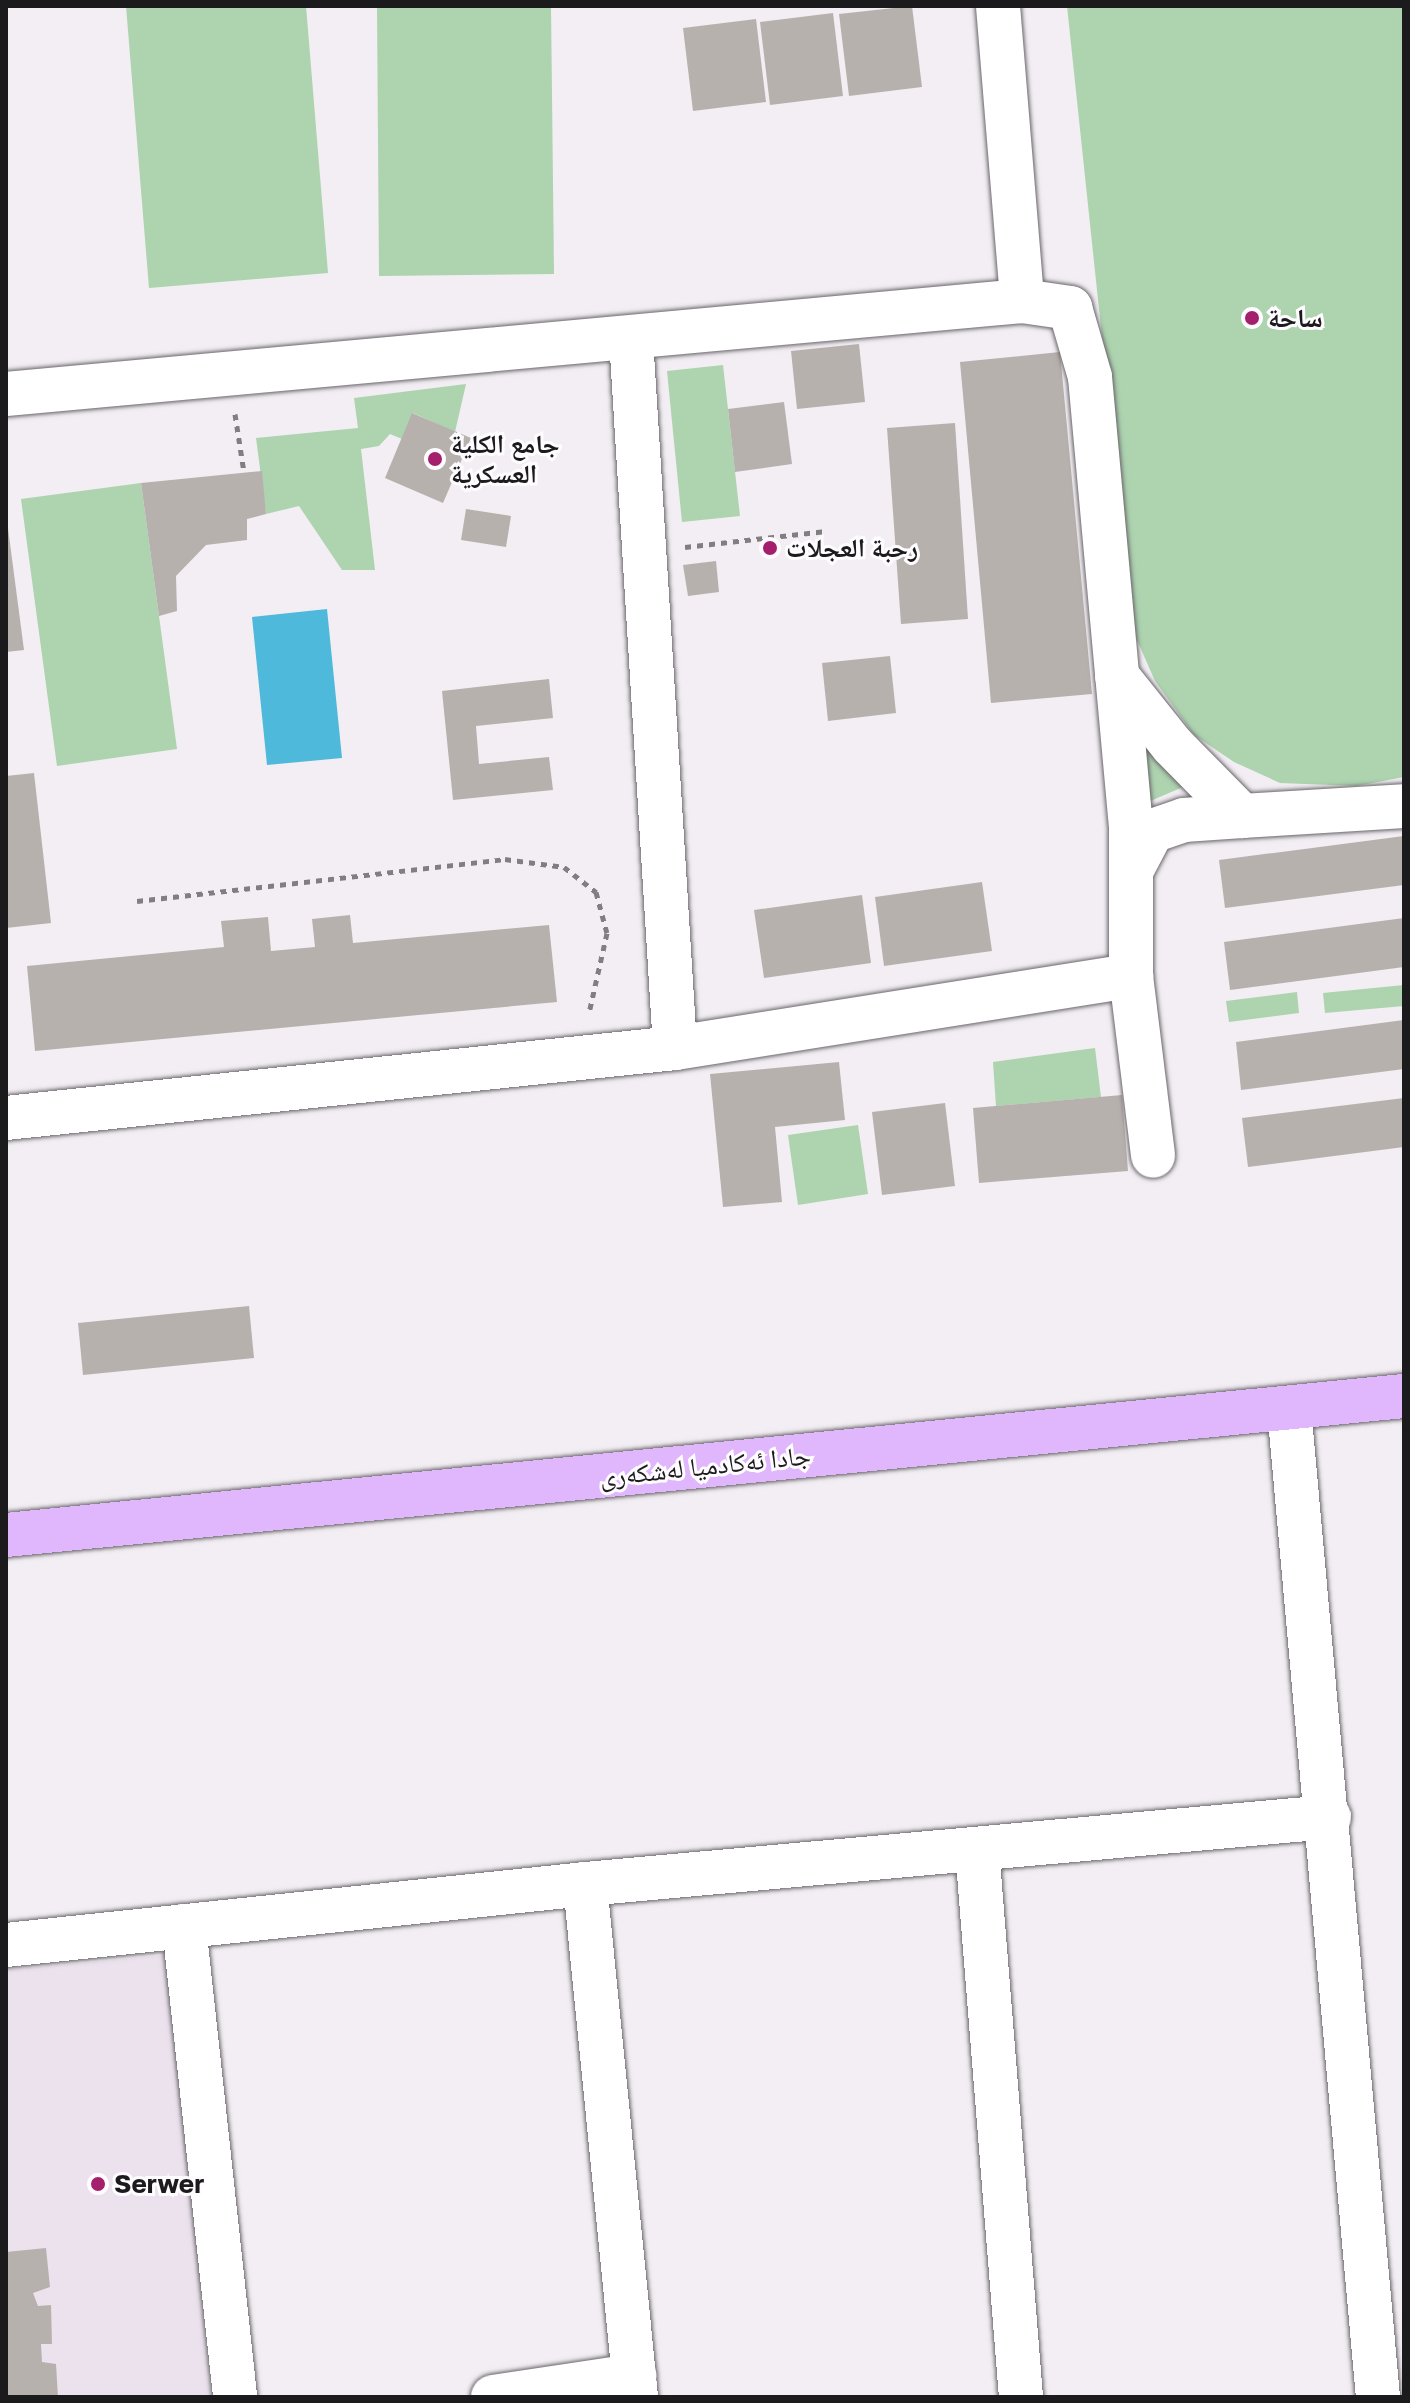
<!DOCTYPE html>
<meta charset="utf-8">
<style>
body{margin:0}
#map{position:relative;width:1410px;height:2403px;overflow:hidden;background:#f2eef3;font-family:"Golos Text","Noto Naskh Arabic",sans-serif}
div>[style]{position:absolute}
.built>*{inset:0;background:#ebe2ed}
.green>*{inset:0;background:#add3af}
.water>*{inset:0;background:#4eb9da}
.building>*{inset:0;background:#b7b1ae}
.path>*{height:5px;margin-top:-2.5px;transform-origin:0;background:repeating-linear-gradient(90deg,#807e81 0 6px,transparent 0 12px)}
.roads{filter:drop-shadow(0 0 2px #6a666b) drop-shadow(0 0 2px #6a666b)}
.minor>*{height:44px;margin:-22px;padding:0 22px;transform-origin:22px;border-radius:22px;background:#fff}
.major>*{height:44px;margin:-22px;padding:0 22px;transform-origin:22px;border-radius:22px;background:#e0b6fc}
.dots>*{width:22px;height:22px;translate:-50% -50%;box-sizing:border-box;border:4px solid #fefcff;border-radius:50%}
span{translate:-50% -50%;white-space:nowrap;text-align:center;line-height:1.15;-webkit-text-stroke:6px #fefcff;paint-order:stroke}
.poi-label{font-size:26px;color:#1b1a1c;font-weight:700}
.left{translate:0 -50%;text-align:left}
.street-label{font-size:26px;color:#1b1a1c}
.frame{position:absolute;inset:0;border:8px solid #1b1a1c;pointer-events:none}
</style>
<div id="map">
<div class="built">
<div style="clip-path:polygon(169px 1955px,211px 2397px,6px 2397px,6px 1970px)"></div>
</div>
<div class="green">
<div style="clip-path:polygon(126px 6px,306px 6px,328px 273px,149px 288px)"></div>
<div style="clip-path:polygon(377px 6px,551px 6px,554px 274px,379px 276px)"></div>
<div style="clip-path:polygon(1067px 6px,1404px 6px,1404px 777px,1357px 786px,1280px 783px,1234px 762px,1194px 735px,1155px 681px,1133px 631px)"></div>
<div style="clip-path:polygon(723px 365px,740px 516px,682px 522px,667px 371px)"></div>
<div style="clip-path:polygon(466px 384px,455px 432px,413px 413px,402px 439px,390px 434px,379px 446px,361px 449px,375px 570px,342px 570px,299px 506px,266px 514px,256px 438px,358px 428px,354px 398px)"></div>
<div style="clip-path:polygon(141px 483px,177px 749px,57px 766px,21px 499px)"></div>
<div style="clip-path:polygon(1146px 742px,1190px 784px,1148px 802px)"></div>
<div style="clip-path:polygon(1404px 985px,1404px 1006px,1325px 1013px,1323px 993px)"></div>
<div style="clip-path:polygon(1297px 992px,1299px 1013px,1229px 1022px,1226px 1001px)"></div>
<div style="clip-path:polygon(1095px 1048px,1101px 1097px,996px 1106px,993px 1062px)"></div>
<div style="clip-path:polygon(858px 1125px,868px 1194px,798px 1205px,788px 1135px)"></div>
</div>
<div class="water">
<div style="clip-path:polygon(327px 609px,342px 758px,267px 765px,252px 617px)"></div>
</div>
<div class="building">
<div style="clip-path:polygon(912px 6px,922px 87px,849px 96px,839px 14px)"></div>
<div style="clip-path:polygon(833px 13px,843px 96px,770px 105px,760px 22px)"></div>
<div style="clip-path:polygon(756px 19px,766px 102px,693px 111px,683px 28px)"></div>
<div style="clip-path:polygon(859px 344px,865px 402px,797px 409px,791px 351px)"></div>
<div style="clip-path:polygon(1060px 352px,1092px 694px,991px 703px,960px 362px)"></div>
<div style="clip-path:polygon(784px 402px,792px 464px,735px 472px,728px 409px)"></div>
<div style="clip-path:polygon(412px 413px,471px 438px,443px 503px,385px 478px)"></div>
<div style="clip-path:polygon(955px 423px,968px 619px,901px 624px,887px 428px)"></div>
<div style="clip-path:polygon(262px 471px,266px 514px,247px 519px,247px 540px,206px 545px,176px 576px,177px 611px,159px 616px,141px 483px)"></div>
<div style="clip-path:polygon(466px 509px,511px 516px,506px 547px,461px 540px)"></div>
<div style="clip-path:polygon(6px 513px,24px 650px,6px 652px)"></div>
<div style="clip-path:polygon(716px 561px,719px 592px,688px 596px,683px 565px)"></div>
<div style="clip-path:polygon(890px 656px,896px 713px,828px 721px,822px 663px)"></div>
<div style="clip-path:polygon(549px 679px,553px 718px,476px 726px,479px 764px,549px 757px,553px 790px,453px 800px,442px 691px)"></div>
<div style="clip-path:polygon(34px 773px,51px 923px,6px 928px,6px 776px)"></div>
<div style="clip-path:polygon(1404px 836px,1404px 885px,1225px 908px,1219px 860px)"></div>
<div style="clip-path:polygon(982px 882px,992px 951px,884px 966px,875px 897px)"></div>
<div style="clip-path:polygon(862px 895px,871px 963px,764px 978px,754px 910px)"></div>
<div style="clip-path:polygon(350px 915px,353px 943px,549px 925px,557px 1002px,35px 1051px,27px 966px,224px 947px,221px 921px,268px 917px,271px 951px,315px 947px,312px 919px)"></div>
<div style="clip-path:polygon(1404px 918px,1404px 967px,1230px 990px,1224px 942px)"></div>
<div style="clip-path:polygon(1404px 1020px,1404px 1069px,1241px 1090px,1236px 1042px)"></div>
<div style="clip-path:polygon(839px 1062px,845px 1120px,775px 1127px,782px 1202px,723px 1207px,710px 1074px)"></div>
<div style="clip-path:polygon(1122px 1095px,1128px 1171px,979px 1183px,973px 1108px)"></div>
<div style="clip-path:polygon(1404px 1098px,1404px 1147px,1248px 1167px,1242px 1118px)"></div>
<div style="clip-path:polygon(945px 1103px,955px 1186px,882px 1195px,872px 1112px)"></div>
<div style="clip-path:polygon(249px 1306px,254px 1358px,83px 1375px,78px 1323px)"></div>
<div style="clip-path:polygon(46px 2248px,50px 2287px,33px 2293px,38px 2306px,51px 2305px,52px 2344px,41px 2344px,42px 2362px,56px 2364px,58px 2397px,6px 2397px,6px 2252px)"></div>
</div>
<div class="path">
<div style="left:235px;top:414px;width:59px;rotate:81.2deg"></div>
<div style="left:685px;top:547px;width:142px;rotate:-6.5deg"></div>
<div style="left:137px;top:901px;width:370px;rotate:-6.5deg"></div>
<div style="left:505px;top:859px;width:60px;rotate:7.7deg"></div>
<div style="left:564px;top:867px;width:41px;rotate:38deg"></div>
<div style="left:596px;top:892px;width:42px;rotate:75deg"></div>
<div style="left:607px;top:933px;width:82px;rotate:102.7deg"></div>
</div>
<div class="roads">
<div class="minor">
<div style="left:998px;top:6px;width:296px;rotate:85.3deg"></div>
<div style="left:631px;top:338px;width:711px;rotate:86.45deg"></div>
<div style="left:6px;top:394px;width:1020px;rotate:-5.23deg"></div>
<div style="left:1022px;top:301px;width:49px;rotate:8.3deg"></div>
<div style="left:1070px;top:308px;width:72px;rotate:73.8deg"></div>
<div style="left:1090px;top:377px;width:456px;rotate:84.8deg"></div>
<div style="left:1131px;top:831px;width:145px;rotate:90deg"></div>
<div style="left:1131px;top:976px;width:181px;rotate:83deg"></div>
<div style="left:1117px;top:676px;width:88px;rotate:51.4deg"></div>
<div style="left:1172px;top:745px;width:100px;rotate:45.4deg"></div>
<div style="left:1242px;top:816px;width:162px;rotate:-3.5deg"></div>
<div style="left:1131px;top:871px;width:45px;rotate:-62.3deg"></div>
<div style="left:1152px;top:831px;width:34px;rotate:-19deg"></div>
<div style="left:1184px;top:820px;width:58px;rotate:-3.9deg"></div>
<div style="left:6px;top:1118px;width:673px;rotate:-5.97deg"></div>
<div style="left:675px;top:1048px;width:462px;rotate:-9deg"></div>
<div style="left:1289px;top:1408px;width:993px;rotate:84.86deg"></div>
<div style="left:977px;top:1849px;width:550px;rotate:85.41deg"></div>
<div style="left:585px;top:1884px;width:516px;rotate:84.32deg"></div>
<div style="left:184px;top:1926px;width:474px;rotate:83.8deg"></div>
<div style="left:6px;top:1945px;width:582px;rotate:-6.01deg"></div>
<div style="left:585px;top:1884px;width:747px;rotate:-5.15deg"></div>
<div style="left:493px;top:2397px;width:143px;rotate:-8.5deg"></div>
</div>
<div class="major">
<div style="left:6px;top:1535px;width:1405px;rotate:-5.68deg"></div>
</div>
</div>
<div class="dots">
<div style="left:1252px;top:318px;background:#a4206d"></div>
<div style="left:435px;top:459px;background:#a4206d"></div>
<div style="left:770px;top:548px;background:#a4206d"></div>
<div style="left:98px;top:2184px;background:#a4206d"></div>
</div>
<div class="poi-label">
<span class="left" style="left:1268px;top:318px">ساحة</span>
<span class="left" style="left:451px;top:459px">جامع الكلية<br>العسكرية</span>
<span class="left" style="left:786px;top:548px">رحبة العجلات</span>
<span class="left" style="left:114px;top:2184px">Serwer</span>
</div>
<div class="street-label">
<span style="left:705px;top:1466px;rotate:-6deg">جادا ئه‌كادميا له‌شكه‌رى</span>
</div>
<div class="frame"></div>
</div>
